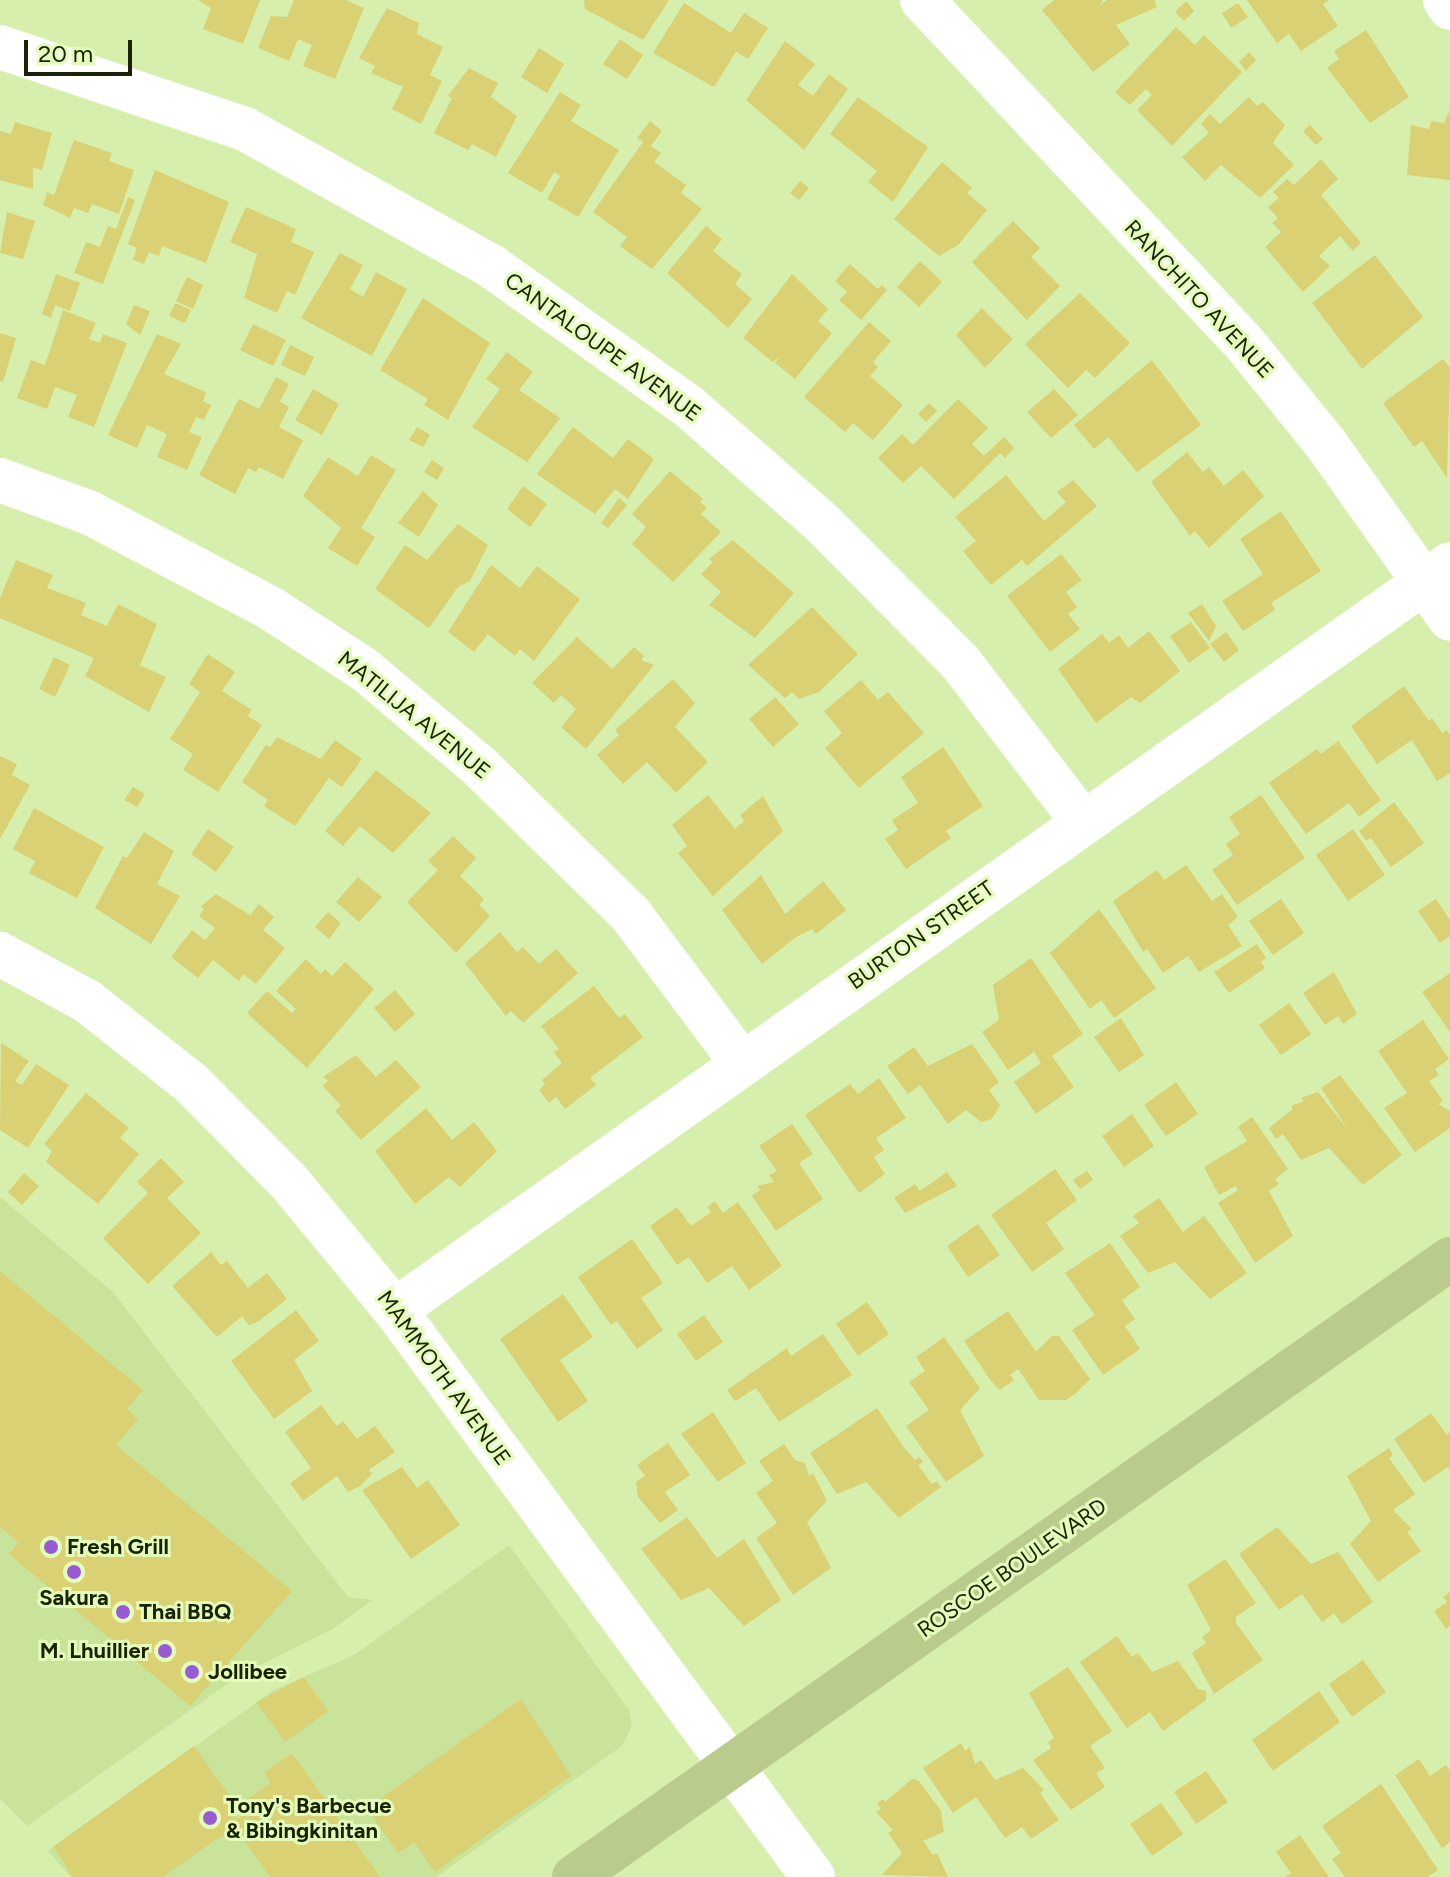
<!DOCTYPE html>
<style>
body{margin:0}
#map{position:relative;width:1450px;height:1877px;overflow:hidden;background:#d7efad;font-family:Figtree,sans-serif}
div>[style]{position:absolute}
.built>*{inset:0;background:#c9e39a}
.building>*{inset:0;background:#d9d173}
.minor>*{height:44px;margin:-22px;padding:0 22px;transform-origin:22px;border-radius:22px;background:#fff}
.major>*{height:44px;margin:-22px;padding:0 22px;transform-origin:22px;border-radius:22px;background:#b9cc8d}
.dots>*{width:22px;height:22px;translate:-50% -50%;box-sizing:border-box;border:4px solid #e4fcba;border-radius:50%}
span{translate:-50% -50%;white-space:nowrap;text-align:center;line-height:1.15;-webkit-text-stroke:6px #e4fcba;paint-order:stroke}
.street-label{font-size:22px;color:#1a2208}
.poi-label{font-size:22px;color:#1a2208;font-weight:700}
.left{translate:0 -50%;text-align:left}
.right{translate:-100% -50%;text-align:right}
.scale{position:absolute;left:24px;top:40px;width:108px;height:36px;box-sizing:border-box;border:4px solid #1a2208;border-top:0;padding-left:10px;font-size:24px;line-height:28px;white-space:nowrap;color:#1a2208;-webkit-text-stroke:6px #e4fcba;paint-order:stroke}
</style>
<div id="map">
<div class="built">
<div style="clip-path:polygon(0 1197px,113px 1292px,348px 1597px,373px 1600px,331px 1630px,240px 1675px,27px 1826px,0 1798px)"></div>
<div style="clip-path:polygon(509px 1545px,629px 1710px,632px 1726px,622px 1746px,436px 1877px,71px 1877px,48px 1851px,274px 1690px,354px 1655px)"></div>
</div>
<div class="building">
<div style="clip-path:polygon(198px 0,260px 0,243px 44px,203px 29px,211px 8px)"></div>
<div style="clip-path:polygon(294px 0,346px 0,364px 8px,335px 79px,303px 66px,312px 45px,298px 39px,289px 61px,258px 48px,271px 16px,287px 17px)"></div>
<div style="clip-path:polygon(584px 0,669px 0,643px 40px,585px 9px)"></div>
<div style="clip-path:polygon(1054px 0,1103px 0,1100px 5px,1107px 0,1154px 0,1157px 7px,1116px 25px,1130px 44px,1093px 72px,1042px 10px)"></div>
<div style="clip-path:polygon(1247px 0,1329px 0,1323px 4px,1338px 26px,1301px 51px,1289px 34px,1277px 43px)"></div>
<div style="clip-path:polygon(1186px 1px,1194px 11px,1184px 21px,1175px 12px)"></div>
<div style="clip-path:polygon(684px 3px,731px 33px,744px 13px,768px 28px,748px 59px,736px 52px,714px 87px,653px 53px)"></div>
<div style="clip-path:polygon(1238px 3px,1248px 17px,1231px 28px,1222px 13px)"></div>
<div style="clip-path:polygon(387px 8px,419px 23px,417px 34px,443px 47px,430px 75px,442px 81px,421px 124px,392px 109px,403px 87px,371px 73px,375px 66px,359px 58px)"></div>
<div style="clip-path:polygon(1176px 27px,1195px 45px,1204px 35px,1242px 72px,1172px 146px,1137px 110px,1152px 95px,1146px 89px,1130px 105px,1115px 92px)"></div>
<div style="clip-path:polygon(1366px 30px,1409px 97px,1370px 123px,1327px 68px,1339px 59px,1334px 51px)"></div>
<div style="clip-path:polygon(620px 39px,643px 55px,627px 79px,603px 64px)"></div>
<div style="clip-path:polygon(785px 41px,815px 64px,798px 85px,813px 96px,829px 74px,848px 89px,804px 150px,746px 100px)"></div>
<div style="clip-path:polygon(539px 48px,564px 64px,547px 93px,521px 77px)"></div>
<div style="clip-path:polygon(1249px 52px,1256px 60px,1246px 71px,1239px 62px)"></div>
<div style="clip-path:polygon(469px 68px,498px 83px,491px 97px,517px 116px,496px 157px,472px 144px,468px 150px,434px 133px,452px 98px,448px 96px)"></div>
<div style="clip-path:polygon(560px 92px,581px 105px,571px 121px,619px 150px,578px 217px,547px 199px,560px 176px,554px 172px,542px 193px,508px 173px)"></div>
<div style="clip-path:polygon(858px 97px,928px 147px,893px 202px,868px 182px,877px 171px,830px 134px)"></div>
<div style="clip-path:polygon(1249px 97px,1257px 106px,1263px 102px,1285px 125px,1273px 143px,1294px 165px,1260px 198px,1221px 165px,1205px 181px,1182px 157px,1209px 133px,1201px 124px,1210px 114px,1220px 124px)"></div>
<div style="clip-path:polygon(1450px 110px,1450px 180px,1407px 175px,1411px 125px,1429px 129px,1431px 121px,1444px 123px)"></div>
<div style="clip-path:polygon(650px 121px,662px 131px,651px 146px,661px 153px,654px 162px,686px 185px,681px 193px,702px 209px,652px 269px,620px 246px,627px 237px,593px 212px,643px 142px,637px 138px)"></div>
<div style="clip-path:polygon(15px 122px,52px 133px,42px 170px,33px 167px,33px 189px,0 180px,0 131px,11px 134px)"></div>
<div style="clip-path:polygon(1310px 125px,1323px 139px,1316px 145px,1303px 131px)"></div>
<div style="clip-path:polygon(74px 140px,112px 153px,109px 161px,134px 170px,119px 214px,92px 204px,88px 213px,74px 208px,70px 218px,43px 205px,47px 192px,54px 195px)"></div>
<div style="clip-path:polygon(1321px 159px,1338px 179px,1321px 195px,1361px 243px,1353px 251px,1340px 236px,1319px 256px,1330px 266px,1303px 292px,1265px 247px,1281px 232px,1272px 223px,1278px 218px,1268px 207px,1279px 198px,1273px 192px,1287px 179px,1294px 185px)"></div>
<div style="clip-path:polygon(942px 162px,972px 188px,967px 193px,987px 210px,958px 245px,939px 256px,894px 219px)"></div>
<div style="clip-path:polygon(155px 170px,229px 202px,206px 263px,162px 246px,159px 256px,149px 252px,144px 264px,133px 260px,137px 248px,128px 244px)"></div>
<div style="clip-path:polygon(800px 181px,809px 188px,799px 200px,790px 193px)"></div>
<div style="clip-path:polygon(128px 197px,135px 200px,103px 284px,74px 273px,86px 242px,100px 247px,108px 226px,116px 229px)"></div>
<div style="clip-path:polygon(246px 207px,296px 229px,291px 242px,314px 252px,295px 295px,287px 291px,277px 313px,244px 298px,257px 254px,230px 242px)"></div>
<div style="clip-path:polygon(7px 212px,35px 221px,23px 259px,0 253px)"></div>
<div style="clip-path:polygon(1013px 221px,1040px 248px,1031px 257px,1060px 286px,1027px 320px,972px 262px)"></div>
<div style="clip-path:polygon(706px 226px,722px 239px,713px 251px,742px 274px,735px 284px,752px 299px,728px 328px,667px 273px)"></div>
<div style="clip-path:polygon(340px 253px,363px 265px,350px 289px,363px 297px,376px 272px,407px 289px,372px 356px,301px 318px)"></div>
<div style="clip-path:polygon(1375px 255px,1423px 317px,1362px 369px,1312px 303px)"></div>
<div style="clip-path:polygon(920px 261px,942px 282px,919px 307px,897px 287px)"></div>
<div style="clip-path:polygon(850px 264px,878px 289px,882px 285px,887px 290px,861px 320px,839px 300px,847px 292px,835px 281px)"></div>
<div style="clip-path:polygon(56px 274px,80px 283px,70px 311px,55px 305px,51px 318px,42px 314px)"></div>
<div style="clip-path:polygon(792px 274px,828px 309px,818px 321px,832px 333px,795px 379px,775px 363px,780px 357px,773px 362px,743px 338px)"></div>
<div style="clip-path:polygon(187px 277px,203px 285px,193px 309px,176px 301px)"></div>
<div style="clip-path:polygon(1080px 293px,1130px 343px,1095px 378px,1086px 370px,1068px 388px,1025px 344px)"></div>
<div style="clip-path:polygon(423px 298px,490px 343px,448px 420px,424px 405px,428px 399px,380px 370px)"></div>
<div style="clip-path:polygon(175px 303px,191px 310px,185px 323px,169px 316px)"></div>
<div style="clip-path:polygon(134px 305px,150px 311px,140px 335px,126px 324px)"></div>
<div style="clip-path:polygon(982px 308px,1013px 339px,985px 368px,956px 335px)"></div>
<div style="clip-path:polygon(63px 310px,96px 323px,89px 339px,100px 343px,103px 334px,127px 343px,94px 427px,68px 417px,77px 395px,55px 387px,47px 409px,17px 398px,31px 360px,45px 365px)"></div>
<div style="clip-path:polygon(869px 322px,891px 341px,873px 362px,878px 367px,870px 376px,903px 405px,873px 440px,853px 423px,845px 432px,804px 397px)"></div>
<div style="clip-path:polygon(253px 324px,286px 340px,273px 366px,240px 350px)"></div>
<div style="clip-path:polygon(0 333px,16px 338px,3px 382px,0 381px)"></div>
<div style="clip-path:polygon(157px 334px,181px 344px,164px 374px,206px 392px,203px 401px,211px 405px,204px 420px,196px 417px,189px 432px,202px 437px,187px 470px,157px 457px,167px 434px,147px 425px,137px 448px,108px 435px)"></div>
<div style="clip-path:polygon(290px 345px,314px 357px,305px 376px,281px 365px)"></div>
<div style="clip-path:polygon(507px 352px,533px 372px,519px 390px,560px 418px,527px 462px,472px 427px,500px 389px,486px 379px)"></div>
<div style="clip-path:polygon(1443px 359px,1450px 368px,1447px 478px,1422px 441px,1414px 447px,1383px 403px)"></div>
<div style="clip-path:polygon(1152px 360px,1201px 425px,1137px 472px,1108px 437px,1094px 449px,1074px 425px)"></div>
<div style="clip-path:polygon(276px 377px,289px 384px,280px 402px,289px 407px,279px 427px,303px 440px,283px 479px,259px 467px,256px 472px,248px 468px,235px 494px,199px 475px,239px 399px,259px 409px)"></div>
<div style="clip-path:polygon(313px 389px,339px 404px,322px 435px,295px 420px)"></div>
<div style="clip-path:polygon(1054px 389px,1078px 415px,1051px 438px,1027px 412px)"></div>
<div style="clip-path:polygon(958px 399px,988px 428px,972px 444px,984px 456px,1004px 437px,1014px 448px,1005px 458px,1000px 453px,954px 499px,921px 466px,903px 483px,878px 458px,902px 434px,913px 445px)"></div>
<div style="clip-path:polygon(929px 403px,937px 411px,926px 422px,918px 414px)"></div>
<div style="clip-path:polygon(417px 427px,430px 435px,423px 447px,409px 440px)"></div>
<div style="clip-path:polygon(573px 427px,613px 458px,628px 439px,654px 459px,628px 499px,615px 489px,595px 514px,537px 474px)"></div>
<div style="clip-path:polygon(1187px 452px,1203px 472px,1209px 467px,1224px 486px,1243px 470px,1264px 496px,1209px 548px,1195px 531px,1190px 536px,1151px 482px)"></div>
<div style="clip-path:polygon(371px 455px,396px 470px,361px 528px,375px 537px,357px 566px,328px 548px,341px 528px,303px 496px,328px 457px,358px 476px)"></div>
<div style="clip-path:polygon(432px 460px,444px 468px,437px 480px,424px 472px)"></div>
<div style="clip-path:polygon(670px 471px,703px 499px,700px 502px,707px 508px,701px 514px,721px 532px,673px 582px,632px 544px,646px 527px,632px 514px)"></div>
<div style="clip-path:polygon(1006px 475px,1044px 521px,1066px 502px,1057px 492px,1073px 480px,1097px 506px,1027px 566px,1022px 560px,991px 585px,963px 551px,976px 541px,955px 517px)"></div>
<div style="clip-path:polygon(523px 486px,547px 504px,530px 527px,507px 509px)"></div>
<div style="clip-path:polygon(423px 491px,438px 505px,419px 537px,398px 523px)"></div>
<div style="clip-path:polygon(619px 498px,627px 505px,608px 528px,601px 523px)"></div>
<div style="clip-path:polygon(1281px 511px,1321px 571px,1271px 603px,1275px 610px,1243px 631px,1222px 601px,1263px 574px,1240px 539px)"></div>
<div style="clip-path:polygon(458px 524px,488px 545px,470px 581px,458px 587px,429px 628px,375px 589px,405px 545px,427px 560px)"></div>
<div style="clip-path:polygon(733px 540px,794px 593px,755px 638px,709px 605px,721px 592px,701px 574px,713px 562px,709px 559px)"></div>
<div style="clip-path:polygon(1061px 554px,1082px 580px,1066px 592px,1077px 607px,1068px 614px,1080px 629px,1050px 652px,1007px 596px)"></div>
<div style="clip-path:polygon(16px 560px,53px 575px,47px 588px,86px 603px,81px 615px,107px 626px,118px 604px,157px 624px,140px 665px,166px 677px,149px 712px,85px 676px,94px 658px,0 618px,0 598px)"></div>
<div style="clip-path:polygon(491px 565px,520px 588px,537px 566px,580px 599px,534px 661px,520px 649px,515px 656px,488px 634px,474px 652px,448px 632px)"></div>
<div style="clip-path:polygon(1202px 604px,1216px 626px,1209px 641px,1188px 613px)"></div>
<div style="clip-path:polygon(812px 607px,858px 654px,819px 692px,799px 699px,792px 692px,785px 698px,748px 665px)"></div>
<div style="clip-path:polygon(1191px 622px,1210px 648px,1189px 663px,1170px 636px)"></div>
<div style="clip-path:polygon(1149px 631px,1180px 671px,1140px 703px,1131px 697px,1096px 723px,1058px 669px,1102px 634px,1109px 643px,1119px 635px,1128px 648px)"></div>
<div style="clip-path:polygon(1226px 632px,1239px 650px,1224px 662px,1210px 644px)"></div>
<div style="clip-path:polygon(577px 637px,612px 669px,634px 647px,644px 656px,641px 660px,654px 665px,586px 749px,561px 727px,576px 709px,561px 695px,554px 703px,532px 683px)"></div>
<div style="clip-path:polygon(208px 654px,235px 672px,222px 691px,252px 710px,248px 716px,262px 725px,218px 792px,183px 770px,193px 754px,170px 739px,200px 692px,189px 684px)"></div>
<div style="clip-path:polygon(54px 657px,70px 665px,55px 697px,39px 689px)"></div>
<div style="clip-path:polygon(673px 679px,695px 703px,675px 727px,708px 762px,676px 793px,647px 762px,623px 784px,597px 755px,619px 735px,615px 730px)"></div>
<div style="clip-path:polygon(861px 680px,878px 700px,888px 692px,924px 733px,859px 788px,825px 748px,842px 733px,824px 711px)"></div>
<div style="clip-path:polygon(1404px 686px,1429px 721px,1432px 718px,1442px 733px,1447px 730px,1450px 735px,1450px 773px,1437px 781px,1412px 740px,1377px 764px,1351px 726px)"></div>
<div style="clip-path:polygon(775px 697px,799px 724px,773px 747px,749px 719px)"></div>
<div style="clip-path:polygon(277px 737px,321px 759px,335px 740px,362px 759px,342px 787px,329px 778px,295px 826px,264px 806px,268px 800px,242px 782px,266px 745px,270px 747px)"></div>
<div style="clip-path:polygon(1338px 741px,1381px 800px,1359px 817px,1349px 803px,1306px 834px,1269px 783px,1317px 749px,1321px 754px)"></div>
<div style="clip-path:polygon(943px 747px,983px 806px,946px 831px,951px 838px,906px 869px,885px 839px,898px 830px,892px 820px,918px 803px,901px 777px)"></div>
<div style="clip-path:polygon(0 756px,17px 764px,12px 775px,30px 785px,0 839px)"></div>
<div style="clip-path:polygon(376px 770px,431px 813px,393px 853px,360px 826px,343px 846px,325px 831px)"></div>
<div style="clip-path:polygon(133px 787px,145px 794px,137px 807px,124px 800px)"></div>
<div style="clip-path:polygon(708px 795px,735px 829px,744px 821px,740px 815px,763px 796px,783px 831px,713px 896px,678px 853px,687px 846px,672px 825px)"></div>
<div style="clip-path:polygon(1261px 795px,1305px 858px,1237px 905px,1212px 870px,1233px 855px,1226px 844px,1240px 834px,1229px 817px)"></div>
<div style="clip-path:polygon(1394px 802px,1424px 843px,1391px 867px,1371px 838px,1366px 841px,1359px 831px)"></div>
<div style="clip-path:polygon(34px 808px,104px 847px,77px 898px,29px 873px,35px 861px,13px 849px)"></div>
<div style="clip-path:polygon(208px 829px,234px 847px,216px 872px,191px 854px)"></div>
<div style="clip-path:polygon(1353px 829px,1385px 875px,1348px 901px,1316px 855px)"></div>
<div style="clip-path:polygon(144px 832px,174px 851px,157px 884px,180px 896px,151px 944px,95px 908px,123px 856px,127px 858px)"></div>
<div style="clip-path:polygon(453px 836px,476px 858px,460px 876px,484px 899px,479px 905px,490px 916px,456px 953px,407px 902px,438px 870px,428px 861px)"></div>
<div style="clip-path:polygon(1186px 865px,1212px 901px,1222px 894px,1238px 917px,1228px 925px,1242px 946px,1199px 972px,1188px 956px,1163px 973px,1147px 949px,1143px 952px,1113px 901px,1157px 870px,1164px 880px)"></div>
<div style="clip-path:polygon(761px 875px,785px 914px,823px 881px,846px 910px,816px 934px,812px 929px,796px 937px,762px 964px,722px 910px)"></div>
<div style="clip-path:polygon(358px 877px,382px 897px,359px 922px,336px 902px)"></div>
<div style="clip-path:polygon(216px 894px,250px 915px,259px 904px,274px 917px,263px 930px,285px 948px,256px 984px,243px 974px,239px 981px,213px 960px,198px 978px,171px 957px,192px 930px,205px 940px,215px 928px,199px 916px,204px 909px,201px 906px)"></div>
<div style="clip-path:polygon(1281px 899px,1304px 933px,1273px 955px,1249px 921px)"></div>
<div style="clip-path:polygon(1436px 899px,1450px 920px,1450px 936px,1440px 943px,1418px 911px)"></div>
<div style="clip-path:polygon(1099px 909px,1156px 988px,1114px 1018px,1101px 1000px,1090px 1009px,1050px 953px)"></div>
<div style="clip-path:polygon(328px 912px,341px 923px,329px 939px,315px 927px)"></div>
<div style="clip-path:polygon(500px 932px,517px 952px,523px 947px,539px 964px,556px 949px,578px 973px,523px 1023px,511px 1011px,506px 1016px,465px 963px)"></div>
<div style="clip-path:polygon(1257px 944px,1266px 958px,1261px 962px,1265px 968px,1229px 993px,1214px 972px)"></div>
<div style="clip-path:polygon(1031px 958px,1083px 1034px,1052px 1056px,1074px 1087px,1036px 1114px,1014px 1082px,1041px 1063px,1034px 1052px,1008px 1070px,982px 1032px,999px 1020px,993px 985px)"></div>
<div style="clip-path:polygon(306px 959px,321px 974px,325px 969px,332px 976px,345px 962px,374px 989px,307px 1068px,247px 1013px,267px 991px,292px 1013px,296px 1009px,276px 991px)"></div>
<div style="clip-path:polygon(1334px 972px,1357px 1014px,1343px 1024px,1338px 1016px,1325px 1025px,1303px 993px)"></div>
<div style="clip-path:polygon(1450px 973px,1450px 1032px,1422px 992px)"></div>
<div style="clip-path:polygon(594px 986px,619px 1018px,625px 1014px,643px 1037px,590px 1078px,596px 1085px,565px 1109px,556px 1097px,549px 1103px,539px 1090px,545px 1084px,542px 1080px,562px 1063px,554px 1052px,559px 1049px,541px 1026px)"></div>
<div style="clip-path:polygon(395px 990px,415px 1014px,395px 1032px,374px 1008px)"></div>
<div style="clip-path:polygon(1289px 1003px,1311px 1034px,1281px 1055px,1259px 1025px)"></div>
<div style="clip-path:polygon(1121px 1018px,1144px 1055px,1119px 1072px,1094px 1037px)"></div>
<div style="clip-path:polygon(1423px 1020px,1449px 1059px,1435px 1069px,1439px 1075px,1429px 1081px,1443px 1101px,1438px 1104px,1450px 1111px,1450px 1128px,1415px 1152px,1384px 1108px,1407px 1093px,1378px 1051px)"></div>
<div style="clip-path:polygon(1px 1043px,29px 1061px,15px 1081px,22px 1085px,36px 1064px,69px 1085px,28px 1148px,0 1130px)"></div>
<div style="clip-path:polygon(972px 1044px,999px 1082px,989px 1090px,1000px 1105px,992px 1119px,981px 1122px,966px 1110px,948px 1124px,920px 1085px,908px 1094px,887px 1066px,914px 1047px,928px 1066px)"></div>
<div style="clip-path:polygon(356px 1055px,376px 1077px,396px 1060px,421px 1087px,361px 1140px,335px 1111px,341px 1106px,323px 1086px,328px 1081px,323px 1077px)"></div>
<div style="clip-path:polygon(1340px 1075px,1402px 1155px,1363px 1185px,1329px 1148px,1301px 1160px,1283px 1134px,1276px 1139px,1269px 1128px,1293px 1109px,1291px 1106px,1304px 1101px,1301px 1098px,1318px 1092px,1348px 1130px,1321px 1088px)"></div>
<div style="clip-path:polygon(879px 1078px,906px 1118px,876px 1138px,884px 1150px,874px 1157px,885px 1174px,859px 1193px,805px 1115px,850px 1084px,858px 1094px)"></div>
<div style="clip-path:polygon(1176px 1082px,1198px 1114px,1166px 1136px,1144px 1105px)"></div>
<div style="clip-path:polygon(86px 1093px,129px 1128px,120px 1138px,139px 1154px,98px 1204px,46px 1162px,52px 1151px,44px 1144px)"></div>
<div style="clip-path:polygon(426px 1108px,452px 1140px,474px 1122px,497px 1151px,460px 1187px,449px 1177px,415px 1204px,375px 1151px)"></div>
<div style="clip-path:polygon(1132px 1114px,1154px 1146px,1124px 1167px,1102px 1136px)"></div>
<div style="clip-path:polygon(1252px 1117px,1288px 1169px,1275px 1179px,1279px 1184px,1269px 1191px,1293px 1236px,1255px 1263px,1218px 1203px,1238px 1190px,1235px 1186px,1219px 1195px,1204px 1167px,1247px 1141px,1238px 1127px)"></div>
<div style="clip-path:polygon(792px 1124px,813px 1154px,799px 1163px,823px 1199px,776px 1231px,752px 1196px,760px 1190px,757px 1186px,774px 1182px,769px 1175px,777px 1171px,759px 1146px)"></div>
<div style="clip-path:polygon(161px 1158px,184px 1182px,167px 1198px,201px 1233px,148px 1284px,103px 1238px,148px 1193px,137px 1182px)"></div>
<div style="clip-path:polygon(1055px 1169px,1077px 1200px,1046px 1223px,1064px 1249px,1032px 1272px,991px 1215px)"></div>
<div style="clip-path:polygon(1087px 1171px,1093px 1180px,1080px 1189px,1073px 1180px)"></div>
<div style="clip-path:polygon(947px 1172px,957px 1186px,905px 1213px,894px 1198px,915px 1184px,920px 1191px)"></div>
<div style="clip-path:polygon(24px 1173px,39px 1186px,22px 1205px,8px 1192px)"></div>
<div style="clip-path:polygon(1159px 1198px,1183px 1232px,1204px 1216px,1247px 1273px,1210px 1299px,1175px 1262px,1148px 1273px,1120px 1236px,1139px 1223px,1133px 1216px)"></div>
<div style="clip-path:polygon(715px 1201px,723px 1213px,738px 1202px,782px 1266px,749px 1290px,732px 1266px,707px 1283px,689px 1257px,677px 1265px,650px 1226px,677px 1207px,691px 1226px,711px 1212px,707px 1207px)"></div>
<div style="clip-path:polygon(978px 1224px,1000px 1255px,968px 1277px,947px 1246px)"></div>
<div style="clip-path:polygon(632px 1239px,663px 1283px,641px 1298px,663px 1330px,637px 1349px,617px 1321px,611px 1325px,578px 1277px)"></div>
<div style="clip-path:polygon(1110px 1243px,1140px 1287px,1122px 1300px,1135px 1319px,1125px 1326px,1140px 1349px,1103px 1375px,1072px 1330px,1095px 1315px,1065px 1273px)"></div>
<div style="clip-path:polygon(211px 1252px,221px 1265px,227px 1261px,248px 1288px,267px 1273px,287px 1299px,259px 1321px,249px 1325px,242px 1316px,217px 1337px,172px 1286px)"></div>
<div style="clip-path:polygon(0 1271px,143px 1390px,127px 1409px,138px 1419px,116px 1445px,292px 1591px,190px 1706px,9px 1554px,18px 1542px,0 1527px)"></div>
<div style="clip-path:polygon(563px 1294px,593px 1337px,560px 1360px,588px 1401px,558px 1422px,500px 1339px)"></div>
<div style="clip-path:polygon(867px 1302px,889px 1334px,858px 1356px,836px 1324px)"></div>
<div style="clip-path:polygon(296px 1310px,319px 1341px,294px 1360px,312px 1391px,274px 1419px,231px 1361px)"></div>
<div style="clip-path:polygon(1008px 1311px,1036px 1352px,1052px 1336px,1059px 1336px,1090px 1379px,1076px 1393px,1066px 1400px,1039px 1400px,1018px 1369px,1010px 1375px,1014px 1380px,1000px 1390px,991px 1381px,964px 1341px)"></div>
<div style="clip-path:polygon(704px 1315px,723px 1342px,696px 1361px,677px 1334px)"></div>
<div style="clip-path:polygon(823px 1334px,852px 1375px,779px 1422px,756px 1388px,735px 1401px,727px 1390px,787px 1348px,791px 1356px)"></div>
<div style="clip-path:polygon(944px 1337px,980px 1388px,960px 1410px,984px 1456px,946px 1482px,906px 1426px,929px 1410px,909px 1382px,925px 1371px,916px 1357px)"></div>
<div style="clip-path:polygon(321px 1405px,337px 1426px,343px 1421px,357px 1439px,375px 1426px,395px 1452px,369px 1470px,372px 1474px,360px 1486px,348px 1492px,337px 1476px,303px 1501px,290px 1483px,311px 1468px,285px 1432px)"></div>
<div style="clip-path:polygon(877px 1408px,905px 1449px,915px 1460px,919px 1457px,923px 1462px,918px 1465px,932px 1484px,937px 1481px,941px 1487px,899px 1518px,866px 1482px,837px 1494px,810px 1453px)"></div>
<div style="clip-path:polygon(713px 1412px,746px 1463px,718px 1482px,681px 1434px)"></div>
<div style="clip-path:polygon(1431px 1413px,1447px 1435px,1450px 1432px,1450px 1470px,1448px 1467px,1424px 1483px,1394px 1439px)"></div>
<div style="clip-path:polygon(668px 1443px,690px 1475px,665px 1492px,678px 1510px,660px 1523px,638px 1497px,636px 1482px,645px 1476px,637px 1465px)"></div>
<div style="clip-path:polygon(784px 1444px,795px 1460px,805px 1463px,809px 1476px,813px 1473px,827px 1501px,807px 1522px,831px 1568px,793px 1595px,756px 1538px,777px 1523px,756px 1493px,773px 1481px,759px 1461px)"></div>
<div style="clip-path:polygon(1389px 1448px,1393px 1455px,1389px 1458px,1415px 1494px,1393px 1510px,1412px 1529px,1407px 1532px,1421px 1551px,1378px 1582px,1350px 1544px,1371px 1521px,1347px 1476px)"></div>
<div style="clip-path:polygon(402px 1467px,417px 1488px,428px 1480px,460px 1525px,411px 1559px,362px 1490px)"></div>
<div style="clip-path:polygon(687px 1517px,717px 1558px,744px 1539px,781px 1600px,744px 1626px,709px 1588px,681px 1600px,641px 1549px)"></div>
<div style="clip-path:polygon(1277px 1527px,1311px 1564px,1338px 1552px,1373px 1602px,1342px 1624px,1334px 1613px,1322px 1622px,1302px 1594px,1279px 1610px,1239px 1554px)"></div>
<div style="clip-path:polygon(1225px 1559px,1256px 1603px,1236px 1617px,1236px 1623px,1263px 1660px,1214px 1694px,1192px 1653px,1206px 1643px,1202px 1637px,1211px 1630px,1187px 1585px)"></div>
<div style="clip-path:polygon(1450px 1592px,1450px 1626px,1446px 1629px,1434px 1611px,1447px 1602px,1443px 1597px)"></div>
<div style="clip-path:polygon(1117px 1636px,1132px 1657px,1138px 1653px,1152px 1672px,1178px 1661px,1198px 1689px,1206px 1691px,1206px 1700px,1163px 1731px,1150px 1712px,1127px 1728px,1080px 1662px)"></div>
<div style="clip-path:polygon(1363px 1660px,1386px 1692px,1352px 1717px,1329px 1684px)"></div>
<div style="clip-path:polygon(1068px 1667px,1112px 1731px,1090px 1746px,1105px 1768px,1096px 1773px,1105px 1787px,1071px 1810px,1033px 1760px,1051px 1748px,1048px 1742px,1054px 1738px,1029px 1693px)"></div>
<div style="clip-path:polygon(304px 1677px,328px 1711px,285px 1742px,256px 1702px)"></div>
<div style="clip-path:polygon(1319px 1691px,1340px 1722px,1273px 1771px,1252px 1740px)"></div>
<div style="clip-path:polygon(521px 1699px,571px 1776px,435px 1872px,414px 1842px,398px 1853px,367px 1808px)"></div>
<div style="clip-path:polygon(961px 1743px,965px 1751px,970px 1747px,975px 1764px,981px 1760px,995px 1780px,1023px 1768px,1044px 1790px,1040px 1793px,1059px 1820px,1031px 1839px,1022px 1827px,1005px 1838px,976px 1797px,953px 1813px,923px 1768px)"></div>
<div style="clip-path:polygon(194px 1746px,233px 1801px,231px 1817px,240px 1818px,242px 1803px,271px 1783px,264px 1773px,292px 1753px,380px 1877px,270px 1877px,244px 1840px,221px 1836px,163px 1877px,72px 1877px,54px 1846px)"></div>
<div style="clip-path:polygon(1419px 1759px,1430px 1776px,1446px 1765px,1450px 1770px,1450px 1842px,1442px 1848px,1395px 1775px)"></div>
<div style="clip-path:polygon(1206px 1771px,1228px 1802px,1196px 1824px,1174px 1792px)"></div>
<div style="clip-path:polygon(912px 1779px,918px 1780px,941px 1811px,944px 1832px,923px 1841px,933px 1855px,937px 1853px,948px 1877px,882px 1875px,902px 1853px,888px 1833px,893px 1830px,876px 1812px,881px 1809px,877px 1803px,883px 1799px,885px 1802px)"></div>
<div style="clip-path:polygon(1381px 1784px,1438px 1870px,1428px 1877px,1345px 1877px,1332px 1859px,1341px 1853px,1322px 1826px)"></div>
<div style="clip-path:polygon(1161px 1803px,1183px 1834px,1152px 1856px,1130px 1824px)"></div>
<div style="clip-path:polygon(1300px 1835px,1329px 1877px,1285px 1877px,1291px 1873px,1276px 1852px)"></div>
</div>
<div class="minor">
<div style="left:922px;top:0;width:470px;rotate:46.8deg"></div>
<div style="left:1244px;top:343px;width:130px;rotate:50.9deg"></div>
<div style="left:1326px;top:444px;width:214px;rotate:54.7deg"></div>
<div style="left:1445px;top:0;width:9px;rotate:58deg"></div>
<div style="left:0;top:47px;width:258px;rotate:18.5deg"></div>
<div style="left:245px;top:129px;width:282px;rotate:29.1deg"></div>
<div style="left:491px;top:266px;width:242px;rotate:35.4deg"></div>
<div style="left:688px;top:406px;width:178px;rotate:41.1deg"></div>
<div style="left:822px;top:523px;width:196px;rotate:45.2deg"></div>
<div style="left:960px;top:662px;width:200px;rotate:52.5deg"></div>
<div style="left:0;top:480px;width:96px;rotate:20.1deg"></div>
<div style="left:90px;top:513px;width:204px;rotate:27.8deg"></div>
<div style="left:270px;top:608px;width:113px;rotate:33.1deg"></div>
<div style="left:365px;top:670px;width:149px;rotate:40.1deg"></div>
<div style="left:479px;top:766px;width:213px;rotate:44.4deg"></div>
<div style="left:631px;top:915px;width:184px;rotate:53.2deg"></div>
<div style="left:0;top:954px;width:99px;rotate:28.4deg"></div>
<div style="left:87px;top:1001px;width:132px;rotate:38.3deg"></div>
<div style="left:191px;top:1083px;width:139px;rotate:45.3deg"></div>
<div style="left:289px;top:1182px;width:166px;rotate:50.4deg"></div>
<div style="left:395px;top:1310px;width:704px;rotate:53.6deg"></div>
<div style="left:395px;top:1310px;width:1292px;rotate:-35.26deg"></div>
</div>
<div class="major">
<div style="left:574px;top:1877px;width:1072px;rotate:-35.2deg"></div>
</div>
<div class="dots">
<div style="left:51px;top:1547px;background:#975cd3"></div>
<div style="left:74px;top:1572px;background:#975cd3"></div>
<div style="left:123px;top:1612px;background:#975cd3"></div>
<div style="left:165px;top:1651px;background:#975cd3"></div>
<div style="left:192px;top:1672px;background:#975cd3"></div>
<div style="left:210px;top:1818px;background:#975cd3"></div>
</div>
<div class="street-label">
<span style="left:1199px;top:299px;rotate:47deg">RANCHITO AVENUE</span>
<span style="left:603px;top:347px;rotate:36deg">CANTALOUPE AVENUE</span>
<span style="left:414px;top:715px;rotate:39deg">MATILIJA AVENUE</span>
<span style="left:921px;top:935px;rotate:-35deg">BURTON STREET</span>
<span style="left:444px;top:1378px;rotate:54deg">MAMMOTH AVENUE</span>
<span style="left:1012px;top:1568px;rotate:-35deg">ROSCOE BOULEVARD</span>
</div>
<div class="poi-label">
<span class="left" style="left:67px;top:1547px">Fresh Grill</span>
<span style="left:74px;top:1598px">Sakura</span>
<span class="left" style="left:139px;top:1612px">Thai BBQ</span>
<span class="right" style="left:149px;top:1651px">M. Lhuillier</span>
<span class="left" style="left:208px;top:1672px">Jollibee</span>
<span class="left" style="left:226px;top:1818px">Tony's Barbecue<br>&amp; Bibingkinitan</span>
</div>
<div class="scale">20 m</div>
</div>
